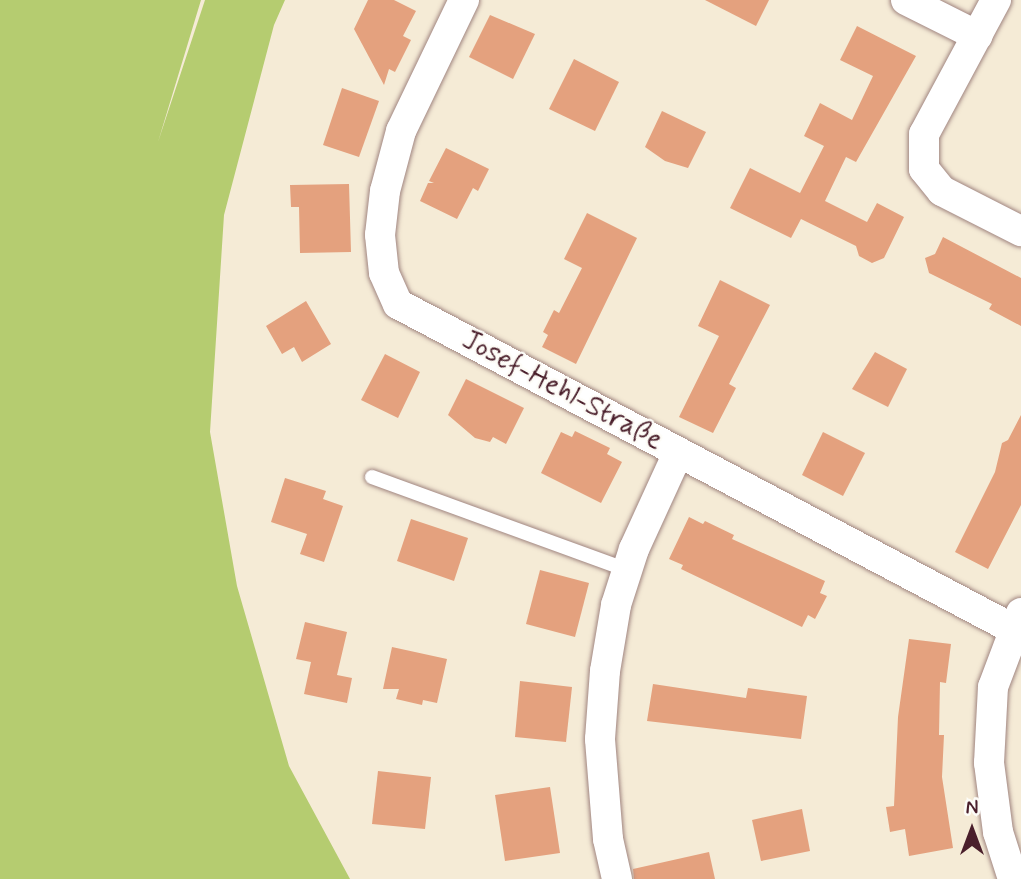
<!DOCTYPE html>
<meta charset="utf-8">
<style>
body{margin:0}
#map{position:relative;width:1021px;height:879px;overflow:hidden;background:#f5ebd6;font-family:Mynerve,sans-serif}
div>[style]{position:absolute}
.green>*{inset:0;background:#b5cc70}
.building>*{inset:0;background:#e4a17e}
.roads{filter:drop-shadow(0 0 2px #a08580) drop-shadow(0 0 2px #a08580)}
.lane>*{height:14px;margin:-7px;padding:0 7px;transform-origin:7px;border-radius:7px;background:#fff}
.street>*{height:30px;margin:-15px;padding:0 15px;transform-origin:15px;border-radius:15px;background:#fff}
span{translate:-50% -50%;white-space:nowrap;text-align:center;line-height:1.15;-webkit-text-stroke:5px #fdfcf7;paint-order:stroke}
.street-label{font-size:28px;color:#4a1f2b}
.north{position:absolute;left:937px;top:795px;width:70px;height:70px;-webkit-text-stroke:5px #fdfcf7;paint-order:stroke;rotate:0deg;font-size:19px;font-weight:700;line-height:28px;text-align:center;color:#4a1f2b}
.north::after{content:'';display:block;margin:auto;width:24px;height:32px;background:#4a1f2b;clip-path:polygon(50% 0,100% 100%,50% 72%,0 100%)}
</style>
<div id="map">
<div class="green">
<div style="clip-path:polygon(0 0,201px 0,158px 142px,205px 0,285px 0,274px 25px,224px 215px,210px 432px,237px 586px,289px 766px,350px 879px,0 879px)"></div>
</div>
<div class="building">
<div style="clip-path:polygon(368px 0,394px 0,416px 11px,403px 36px,411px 40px,395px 72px,389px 69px,384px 85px,354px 29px)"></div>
<div style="clip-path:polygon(705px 0,769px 0,756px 26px)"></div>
<div style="clip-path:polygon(490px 15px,535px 34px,513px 79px,469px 57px)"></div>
<div style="clip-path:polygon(857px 26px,916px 56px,856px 162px,846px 157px,825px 201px,867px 222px,877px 203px,904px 217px,884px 258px,872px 263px,859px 256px,856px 246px,801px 219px,791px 238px,730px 208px,750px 168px,800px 193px,824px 146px,804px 136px,820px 103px,852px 120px,873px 76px,840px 60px)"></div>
<div style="clip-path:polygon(574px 59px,619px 82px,595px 131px,549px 109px)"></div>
<div style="clip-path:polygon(342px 88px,379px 101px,359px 157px,323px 145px)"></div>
<div style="clip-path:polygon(662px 111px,706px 132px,688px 168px,665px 161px,645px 147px)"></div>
<div style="clip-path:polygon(446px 148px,489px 169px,478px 191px,473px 188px,457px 219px,420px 201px,428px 183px,434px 183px,429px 181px)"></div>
<div style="clip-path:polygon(349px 184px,351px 252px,300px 253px,299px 207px,291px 207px,290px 185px)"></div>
<div style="clip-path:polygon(587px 213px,637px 238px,576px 364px,542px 347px,548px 335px,543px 332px,554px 310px,559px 313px,582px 268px,564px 259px)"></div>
<div style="clip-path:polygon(943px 237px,1021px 278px,1021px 326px,989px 309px,992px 304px,929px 273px,925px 258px,935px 254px)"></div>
<div style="clip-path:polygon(720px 280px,770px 305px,729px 384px,736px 388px,713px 433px,679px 417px,719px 336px,698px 326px)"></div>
<div style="clip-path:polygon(306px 301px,331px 344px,302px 362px,294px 347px,282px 354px,266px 326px)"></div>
<div style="clip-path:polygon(875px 352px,907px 369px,888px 407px,852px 389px)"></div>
<div style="clip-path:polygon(385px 354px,420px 372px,398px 418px,361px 400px)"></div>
<div style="clip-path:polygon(466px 379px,524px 408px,506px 444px,493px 437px,490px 442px,475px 438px,448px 415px)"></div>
<div style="clip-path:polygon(1021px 415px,1021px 505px,988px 569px,955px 552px,995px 472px,1002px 443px,1008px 440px)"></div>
<div style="clip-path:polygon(575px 431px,610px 448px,607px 454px,622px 462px,601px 503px,541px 473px,561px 432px,572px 437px)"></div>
<div style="clip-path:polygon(823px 432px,865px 453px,843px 496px,802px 475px)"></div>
<div style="clip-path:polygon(285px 478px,326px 491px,323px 499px,343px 506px,324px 562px,300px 554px,307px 534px,271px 522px)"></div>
<div style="clip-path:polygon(689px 517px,703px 524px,705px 521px,734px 535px,732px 539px,825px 581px,820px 593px,827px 596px,815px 619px,808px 615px,802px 627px,681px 569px,683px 565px,669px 559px)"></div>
<div style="clip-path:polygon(411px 519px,468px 538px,454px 581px,397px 561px)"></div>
<div style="clip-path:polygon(540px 570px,589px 583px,575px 637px,526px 624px)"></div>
<div style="clip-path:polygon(305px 622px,347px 632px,337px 675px,352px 678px,347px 703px,304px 694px,311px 662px,296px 659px)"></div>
<div style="clip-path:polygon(909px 639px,951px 644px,946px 683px,940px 682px,939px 735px,944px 735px,942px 777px,953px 848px,909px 856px,905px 829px,890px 832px,886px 807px,894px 806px,898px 717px)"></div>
<div style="clip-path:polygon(392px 647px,447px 659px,437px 703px,423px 700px,422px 705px,396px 699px,399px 689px,383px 689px)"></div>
<div style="clip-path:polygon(520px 681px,572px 687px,566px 742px,515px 737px)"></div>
<div style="clip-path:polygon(653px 684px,746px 698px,748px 688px,807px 696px,801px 739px,647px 721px)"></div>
<div style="clip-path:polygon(378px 771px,431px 777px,425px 829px,372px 824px)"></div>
<div style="clip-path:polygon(550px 787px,560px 853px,505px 861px,495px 795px)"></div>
<div style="clip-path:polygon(802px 809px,810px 851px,761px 861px,752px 820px)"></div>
<div style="clip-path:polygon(709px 852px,715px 879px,634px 879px,633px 869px)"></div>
</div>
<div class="roads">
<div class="lane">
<div style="left:372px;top:477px;width:271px;rotate:20deg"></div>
</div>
<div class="street">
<div style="left:464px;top:0;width:145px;rotate:115.7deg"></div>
<div style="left:401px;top:131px;width:62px;rotate:104.9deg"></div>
<div style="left:385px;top:191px;width:44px;rotate:96.5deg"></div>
<div style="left:380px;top:235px;width:38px;rotate:84deg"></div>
<div style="left:384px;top:273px;width:34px;rotate:66deg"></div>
<div style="left:398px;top:304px;width:696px;rotate:27.85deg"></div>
<div style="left:906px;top:0;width:80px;rotate:26.6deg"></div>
<div style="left:996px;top:0;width:152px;rotate:118.2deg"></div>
<div style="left:924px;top:134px;width:35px;rotate:90deg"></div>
<div style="left:924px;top:169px;width:28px;rotate:51deg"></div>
<div style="left:942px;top:191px;width:89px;rotate:26.9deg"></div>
<div style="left:617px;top:879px;width:41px;rotate:-102.7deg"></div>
<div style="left:608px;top:839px;width:100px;rotate:-94.6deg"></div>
<div style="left:600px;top:739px;width:68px;rotate:-85.8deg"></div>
<div style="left:605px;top:671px;width:67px;rotate:-80.5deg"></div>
<div style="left:616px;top:605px;width:59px;rotate:-72.2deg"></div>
<div style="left:634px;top:549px;width:106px;rotate:-65.4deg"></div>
<div style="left:1013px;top:879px;width:49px;rotate:-107.7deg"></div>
<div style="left:998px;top:832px;width:70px;rotate:-97.4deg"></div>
<div style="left:989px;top:763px;width:76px;rotate:-87deg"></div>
<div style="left:993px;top:687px;width:79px;rotate:-69.3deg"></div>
</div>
</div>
<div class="street-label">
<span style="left:562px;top:391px;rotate:28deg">Josef-Hehl-Straße</span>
</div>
<div class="north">N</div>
</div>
